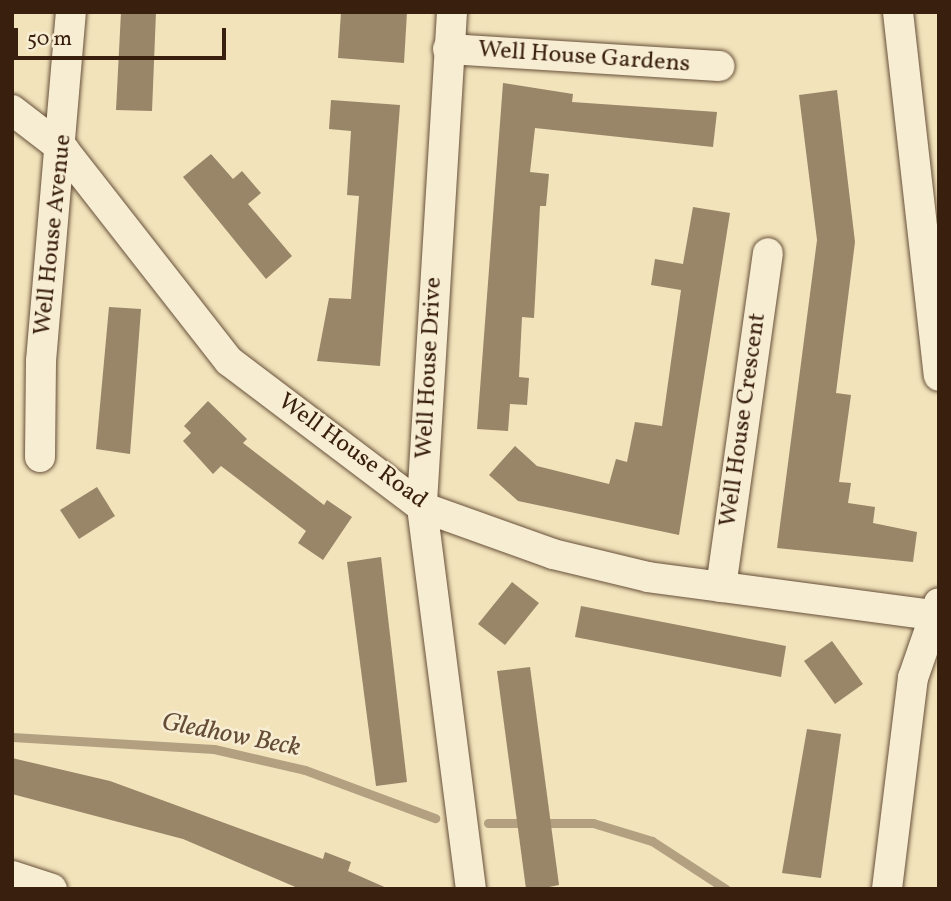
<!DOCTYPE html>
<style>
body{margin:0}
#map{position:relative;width:951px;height:901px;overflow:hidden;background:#f2e3bb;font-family:Vollkorn,serif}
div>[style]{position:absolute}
.stream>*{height:9px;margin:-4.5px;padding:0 4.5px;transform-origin:4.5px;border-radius:4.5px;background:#b3a080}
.building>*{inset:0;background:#998568}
.roads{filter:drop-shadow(0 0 2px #675039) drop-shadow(0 0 2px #675039)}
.minor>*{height:30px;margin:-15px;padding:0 15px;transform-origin:15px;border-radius:15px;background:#f7edd3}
span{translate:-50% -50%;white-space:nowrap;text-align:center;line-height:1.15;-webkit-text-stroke:5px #f7edd3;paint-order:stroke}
.street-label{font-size:24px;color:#391f0e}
.water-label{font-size:26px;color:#644c36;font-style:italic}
.frame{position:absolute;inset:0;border:14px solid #391f0e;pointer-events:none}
.scale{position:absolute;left:14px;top:28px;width:212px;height:32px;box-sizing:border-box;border:4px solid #391f0e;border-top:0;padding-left:9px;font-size:21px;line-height:24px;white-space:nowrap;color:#391f0e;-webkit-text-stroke:5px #f7edd3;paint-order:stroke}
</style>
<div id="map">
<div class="stream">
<div style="left:12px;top:737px;width:202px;rotate:3.4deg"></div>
<div style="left:214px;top:749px;width:93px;rotate:13deg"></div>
<div style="left:305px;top:770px;width:139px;rotate:20.3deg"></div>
<div style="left:488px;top:823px;width:105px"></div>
<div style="left:593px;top:823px;width:62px;rotate:17deg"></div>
<div style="left:652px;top:841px;width:88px;rotate:33deg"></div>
</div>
<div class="building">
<div style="clip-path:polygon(121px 12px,156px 12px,152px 111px,116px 110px)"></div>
<div style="clip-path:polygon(341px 12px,407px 12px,404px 63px,338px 58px)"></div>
<div style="clip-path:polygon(503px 83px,573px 94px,572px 102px,717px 112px,713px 147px,535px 128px,530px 172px,549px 174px,546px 206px,540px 206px,534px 318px,522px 317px,519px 377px,529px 378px,527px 405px,510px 404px,508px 431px,477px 429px)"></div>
<div style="clip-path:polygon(837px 90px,855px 242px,836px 393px,851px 395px,839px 482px,851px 483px,848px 503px,875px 507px,873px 523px,917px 532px,913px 562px,777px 548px,817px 240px,799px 95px)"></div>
<div style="clip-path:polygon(331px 100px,400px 105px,380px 366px,317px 361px,329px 298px,351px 299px,359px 196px,347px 195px,351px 131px,329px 129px)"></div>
<div style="clip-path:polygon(211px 154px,233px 179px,242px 171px,261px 193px,248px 204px,292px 256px,266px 279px,183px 177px)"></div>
<div style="clip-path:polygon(693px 207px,730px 213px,679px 535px,518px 501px,489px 475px,515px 446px,537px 466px,609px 484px,616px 459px,627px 462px,635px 422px,662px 426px,681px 290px,651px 285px,655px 259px,683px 264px)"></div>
<div style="clip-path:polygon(109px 307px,141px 309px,130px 454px,96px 449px)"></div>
<div style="clip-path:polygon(208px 401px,247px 439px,243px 443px,324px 505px,327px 500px,352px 517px,323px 560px,298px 543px,306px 531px,221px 466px,213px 474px,183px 441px,191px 433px,184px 426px)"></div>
<div style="clip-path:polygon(97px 487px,115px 516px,79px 539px,60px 510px)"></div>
<div style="clip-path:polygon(381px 557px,407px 782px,376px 786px,347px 562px)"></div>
<div style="clip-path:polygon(512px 582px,539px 603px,505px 645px,478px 624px)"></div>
<div style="clip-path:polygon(581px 606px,786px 646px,781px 677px,575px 637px)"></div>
<div style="clip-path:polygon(832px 641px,863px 684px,835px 704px,804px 661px)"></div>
<div style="clip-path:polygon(530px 667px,559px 885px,539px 889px,526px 889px,497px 671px)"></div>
<div style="clip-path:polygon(807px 729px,841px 734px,821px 878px,782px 873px)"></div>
<div style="clip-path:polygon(12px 758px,110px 781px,323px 859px,325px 852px,351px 862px,348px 871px,389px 889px,300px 889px,183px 839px,12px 794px)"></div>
</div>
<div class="roads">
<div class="minor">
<div style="left:452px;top:12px;width:496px;rotate:93.5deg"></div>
<div style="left:422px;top:507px;width:385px;rotate:82.7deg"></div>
<div style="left:898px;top:12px;width:366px;rotate:83.6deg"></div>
<div style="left:448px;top:49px;width:272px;rotate:3.6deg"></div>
<div style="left:12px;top:110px;width:66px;rotate:37.6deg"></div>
<div style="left:64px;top:150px;width:268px;rotate:52deg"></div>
<div style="left:229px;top:361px;width:242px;rotate:37.1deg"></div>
<div style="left:422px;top:507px;width:139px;rotate:19.7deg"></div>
<div style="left:553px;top:554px;width:98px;rotate:13.6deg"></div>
<div style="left:648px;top:577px;width:288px;rotate:7.6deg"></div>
<div style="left:40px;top:457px;width:96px;rotate:-89.4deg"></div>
<div style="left:41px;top:361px;width:350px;rotate:-85.1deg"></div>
<div style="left:721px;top:587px;width:337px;rotate:-82deg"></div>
<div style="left:12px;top:876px;width:42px;rotate:18deg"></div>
<div style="left:887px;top:889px;width:213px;rotate:-83deg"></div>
<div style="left:913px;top:678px;width:79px;rotate:-70.9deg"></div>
</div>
</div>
<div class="street-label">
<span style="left:584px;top:58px;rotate:4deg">Well House Gardens</span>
<span style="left:54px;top:235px;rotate:-84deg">Well House Avenue</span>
<span style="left:430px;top:368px;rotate:-87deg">Well House Drive</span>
<span style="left:744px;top:420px;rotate:-82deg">Well House Crescent</span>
<span style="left:352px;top:452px;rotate:36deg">Well House Road</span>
</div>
<div class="water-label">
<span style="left:231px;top:736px;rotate:11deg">Gledhow Beck</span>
</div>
<div class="frame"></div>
<div class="scale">50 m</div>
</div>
